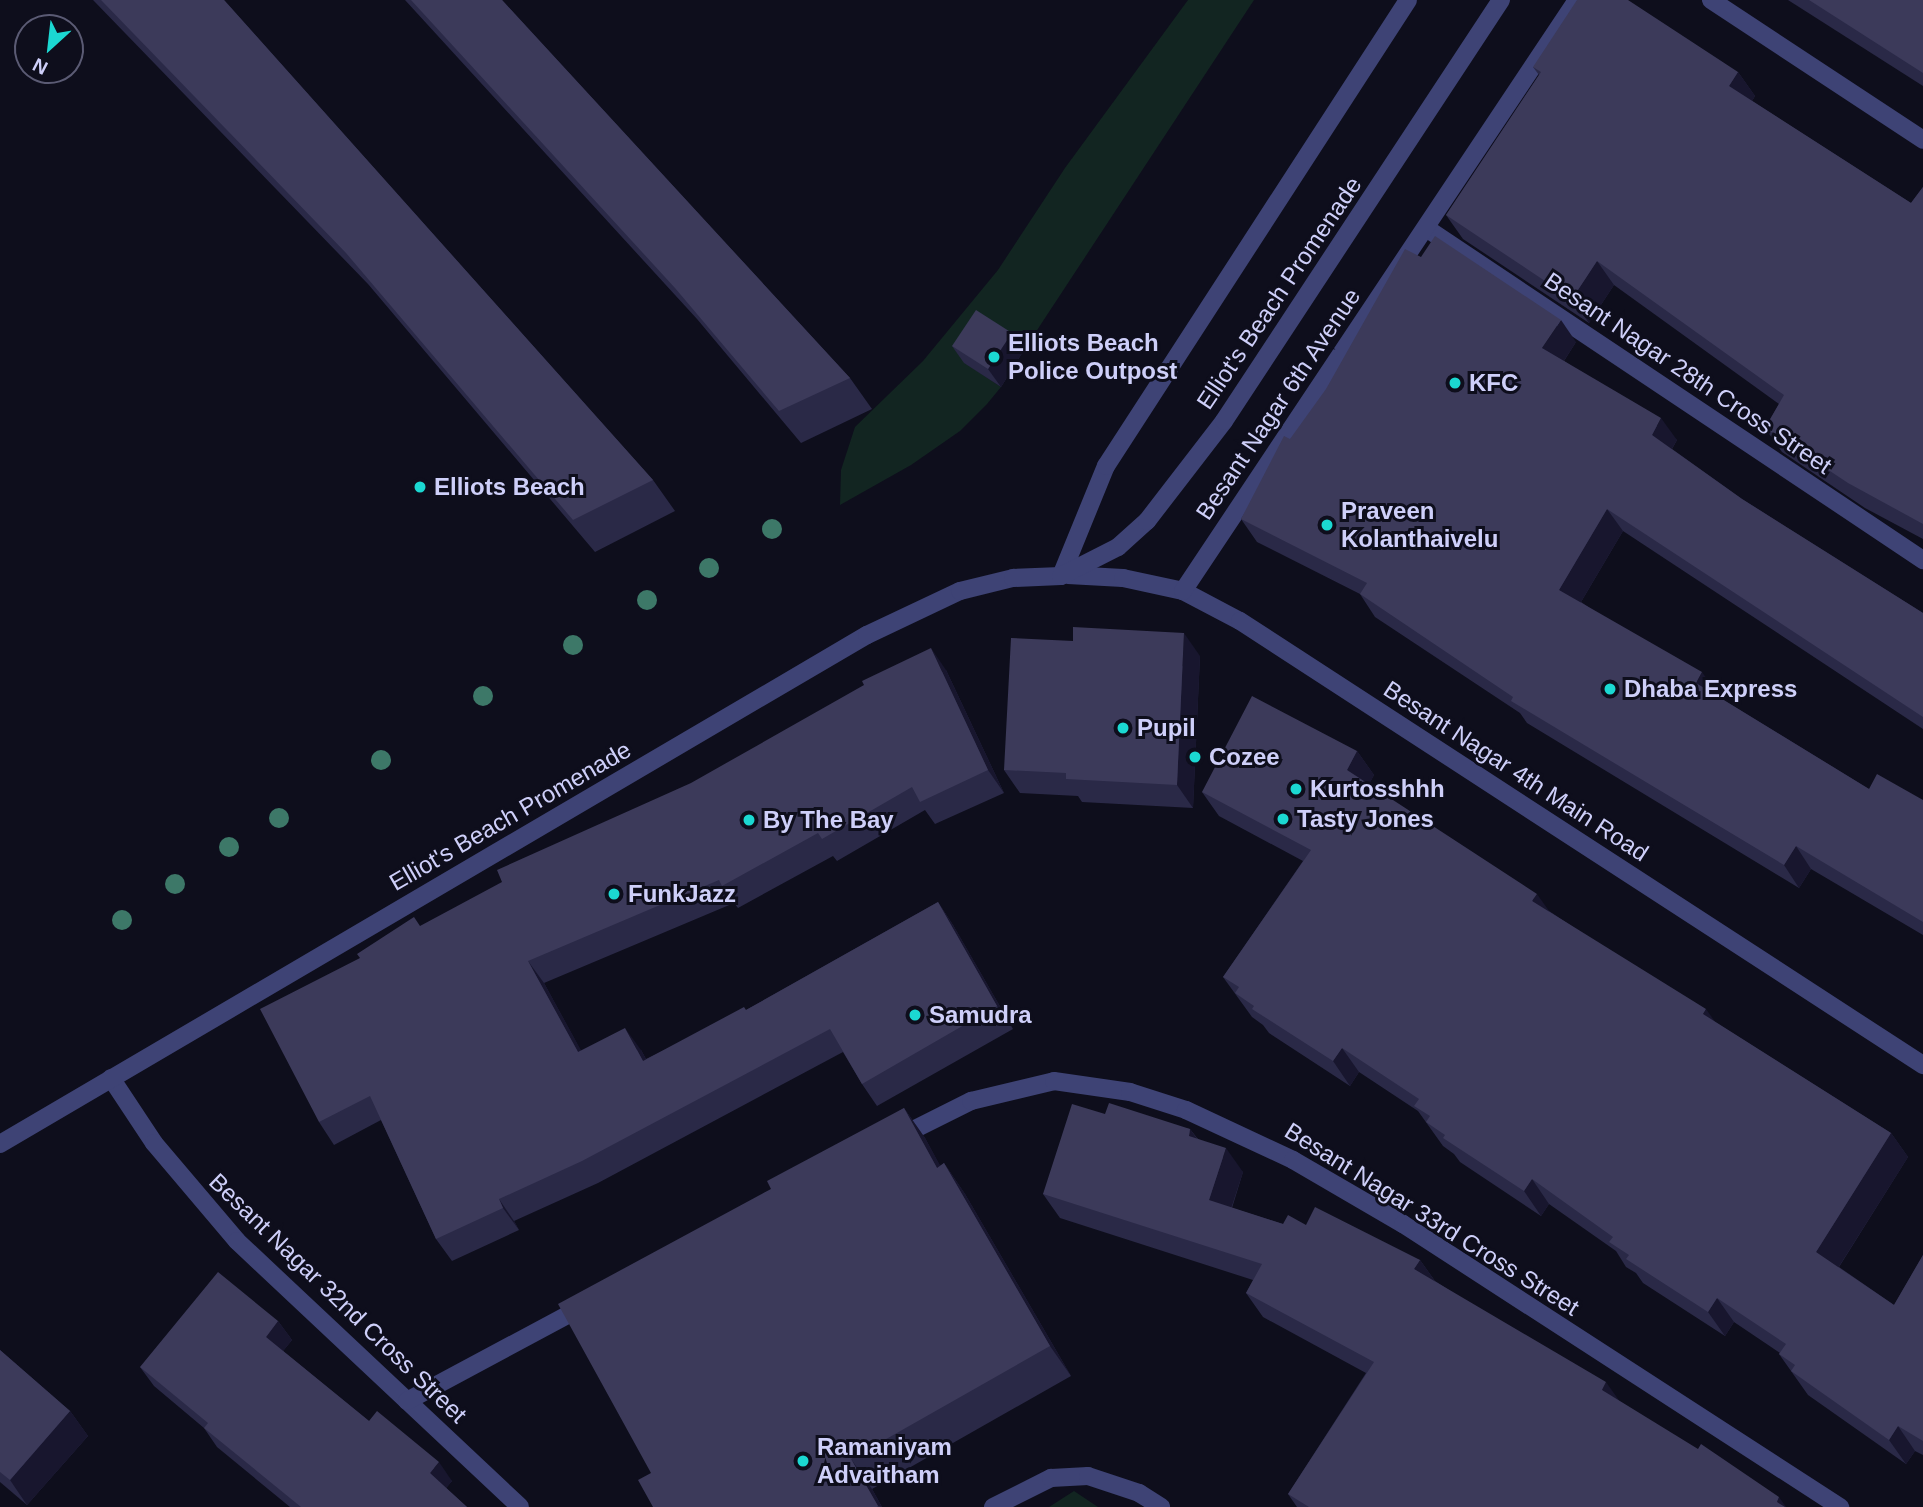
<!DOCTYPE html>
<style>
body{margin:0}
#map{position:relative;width:1923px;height:1507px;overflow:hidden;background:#0e0e1c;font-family:Helvetica,sans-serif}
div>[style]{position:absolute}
.green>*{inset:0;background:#122521}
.minor>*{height:18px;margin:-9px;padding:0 9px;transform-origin:9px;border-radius:9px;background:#3e4375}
.trees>*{width:20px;height:20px;margin:-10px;border-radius:50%;background:#3d7868}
.wall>*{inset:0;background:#2a2947}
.shaded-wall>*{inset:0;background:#18162e}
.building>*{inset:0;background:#3c3a5a}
.dots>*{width:19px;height:19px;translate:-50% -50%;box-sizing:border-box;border:4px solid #0e0e1c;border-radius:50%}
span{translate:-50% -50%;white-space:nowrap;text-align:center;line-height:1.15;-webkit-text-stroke:6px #0e0e1c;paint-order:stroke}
.street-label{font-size:24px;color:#cecff9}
.poi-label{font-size:24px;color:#cecff9;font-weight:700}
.left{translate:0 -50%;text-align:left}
.north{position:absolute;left:14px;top:14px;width:70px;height:70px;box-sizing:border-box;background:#0e0e1c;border:2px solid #5b5b74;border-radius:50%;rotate:207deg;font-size:19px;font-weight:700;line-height:28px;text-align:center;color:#cecff9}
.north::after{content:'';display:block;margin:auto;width:24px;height:32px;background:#1bd8d2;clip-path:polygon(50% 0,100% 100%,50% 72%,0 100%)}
</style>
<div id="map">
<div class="green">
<div style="clip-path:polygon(1188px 0,1254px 0,1024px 350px,989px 328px,965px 363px,1001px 387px,987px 404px,960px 431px,911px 465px,840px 505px,841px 470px,855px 427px,923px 361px,998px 270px,1065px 168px)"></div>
<div style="clip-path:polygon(1074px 1491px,1098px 1507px,1049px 1507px)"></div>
</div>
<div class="minor">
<div style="left:1711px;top:0;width:254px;rotate:33.4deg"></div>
<div style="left:1426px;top:228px;width:598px;rotate:33.74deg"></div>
<div style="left:1068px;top:575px;width:55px;rotate:3.1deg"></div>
<div style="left:1123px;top:578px;width:61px;rotate:12.2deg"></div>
<div style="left:1183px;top:591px;width:64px;rotate:27.8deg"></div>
<div style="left:1240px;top:621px;width:815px;rotate:33.03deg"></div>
<div style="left:1061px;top:576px;width:119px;rotate:-67.8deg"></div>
<div style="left:1106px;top:466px;width:555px;rotate:-57.05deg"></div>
<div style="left:1183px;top:591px;width:710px;rotate:-56.31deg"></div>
<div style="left:111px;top:1078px;width:78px;rotate:56.5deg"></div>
<div style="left:154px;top:1143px;width:128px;rotate:49.7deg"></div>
<div style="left:237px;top:1241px;width:388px;rotate:43.2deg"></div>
<div style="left:897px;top:1138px;width:83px;rotate:-26.6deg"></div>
<div style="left:971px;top:1101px;width:85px;rotate:-13.5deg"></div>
<div style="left:1054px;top:1081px;width:77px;rotate:8.2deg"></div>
<div style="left:1130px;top:1092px;width:59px;rotate:17.8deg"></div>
<div style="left:1186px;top:1110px;width:118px;rotate:25deg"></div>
<div style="left:1293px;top:1160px;width:127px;rotate:30.2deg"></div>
<div style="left:1403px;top:1224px;width:521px;rotate:32.93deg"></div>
<div style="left:0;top:1144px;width:1005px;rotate:-30.42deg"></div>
<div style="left:867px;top:635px;width:103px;rotate:-25.3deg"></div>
<div style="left:960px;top:591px;width:55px;rotate:-13.8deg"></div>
<div style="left:1013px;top:578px;width:48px;rotate:-2.4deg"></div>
<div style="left:1061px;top:576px;width:64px;rotate:-27deg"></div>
<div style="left:1118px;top:547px;width:39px;rotate:-42deg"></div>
<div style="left:1147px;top:521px;width:126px;rotate:-52.4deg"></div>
<div style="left:1224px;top:421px;width:504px;rotate:-56.66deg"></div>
<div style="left:407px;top:1401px;width:203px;rotate:-28.2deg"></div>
<div style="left:993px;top:1507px;width:65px;rotate:-26.6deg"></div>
<div style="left:1051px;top:1478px;width:37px;rotate:-3deg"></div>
<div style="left:1088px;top:1476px;width:54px;rotate:18.4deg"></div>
<div style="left:1139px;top:1493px;width:26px;rotate:32deg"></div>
</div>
<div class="trees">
<div style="left:772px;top:529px"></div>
<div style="left:709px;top:568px"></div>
<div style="left:647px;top:600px"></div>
<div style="left:573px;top:645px"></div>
<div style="left:483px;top:696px"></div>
<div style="left:381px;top:760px"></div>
<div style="left:279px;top:818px"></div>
<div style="left:229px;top:847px"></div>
<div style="left:175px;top:884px"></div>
<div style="left:122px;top:920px"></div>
</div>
<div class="wall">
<div style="clip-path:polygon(93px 0,224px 0,653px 480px,675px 511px,595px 552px,368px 284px)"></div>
<div style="clip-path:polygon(405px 0,502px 0,850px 378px,872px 409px,801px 443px,697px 319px)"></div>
<div style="clip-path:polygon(1788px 0,1923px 0,1923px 86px)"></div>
<div style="clip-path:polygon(1533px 67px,1738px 72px,1755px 96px,1752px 101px,1911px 203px,1923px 187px,1923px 539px,1865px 508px,1782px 452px,1765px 428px,1779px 404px,1614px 285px,1589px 323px,1463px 239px,1446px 215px,1539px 75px)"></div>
<div style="clip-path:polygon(1576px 342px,1564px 361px,1677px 440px,1672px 449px,1742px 499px,1923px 613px,1923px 729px,1623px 531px,1581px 602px,1718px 695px,1717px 696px,1869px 789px,1923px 800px,1923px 935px,1811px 869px,1799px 888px,1527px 723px,1520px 713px,1375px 617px,1360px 594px,1257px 542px,1241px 519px,1290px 439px)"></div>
<div style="clip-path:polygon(952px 346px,1024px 350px,1001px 387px,964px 363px)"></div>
<div style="clip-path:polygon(1200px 656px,1193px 808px,1082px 802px,1078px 796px,1020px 793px,1004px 770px)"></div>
<div style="clip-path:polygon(946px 670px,1004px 793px,935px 824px,925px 810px,837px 861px,833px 856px,738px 908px,734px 903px,544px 983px,581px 1051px,641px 1050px,646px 1059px,746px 1010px,938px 902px,953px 925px,1013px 1029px,877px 1106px,862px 1084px,843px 1052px,598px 1183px,514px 1221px,519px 1230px,452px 1261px,436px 1239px,381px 1120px,334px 1145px,319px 1122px,360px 958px,421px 926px)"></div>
<div style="clip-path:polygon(1357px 751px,1374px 775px,1369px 784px,1549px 911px,1715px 1022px,1891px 1133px,1908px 1157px,1839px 1267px,1894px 1305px,1923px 1255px,1923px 1455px,1915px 1451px,1906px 1464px,1808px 1395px,1779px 1354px,1780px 1353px,1734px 1322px,1725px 1336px,1643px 1283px,1636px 1273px,1626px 1267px,1616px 1251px,1549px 1204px,1541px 1216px,1460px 1162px,1454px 1154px,1443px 1146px,1418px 1111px,1359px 1072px,1350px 1086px,1269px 1033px,1263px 1025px,1252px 1017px,1223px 977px,1303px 861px,1219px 816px,1202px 792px)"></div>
<div style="clip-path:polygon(904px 1108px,925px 1138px,940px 1166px,944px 1163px,965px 1194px,1071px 1376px,872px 1489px,882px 1507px,653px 1507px,651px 1473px,771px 1189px)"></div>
<div style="clip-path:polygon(1105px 1114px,1190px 1129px,1197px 1138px,1243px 1172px,1232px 1208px,1283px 1224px,1306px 1225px,1420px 1260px,1435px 1281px,1619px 1401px,1786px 1507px,1297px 1507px,1288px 1494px,1366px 1373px,1263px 1317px,1246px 1293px,1253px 1280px,1060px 1218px,1043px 1194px)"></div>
<div style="clip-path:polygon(278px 1321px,292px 1340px,283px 1351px,369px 1421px,452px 1481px,446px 1488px,467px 1507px,290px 1507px,217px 1447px,204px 1428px,154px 1386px,140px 1367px)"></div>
<div style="clip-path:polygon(0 1350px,70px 1411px,88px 1436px,27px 1505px,0 1482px)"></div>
</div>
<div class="shaded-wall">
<div style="clip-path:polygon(1738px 72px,1755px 96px,1746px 111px,1729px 86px)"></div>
<div style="clip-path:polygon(1597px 261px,1614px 285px,1589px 323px,1572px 299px)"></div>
<div style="clip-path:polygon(1561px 320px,1576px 342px,1558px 370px,1542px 348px)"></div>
<div style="clip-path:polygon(1012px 333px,1024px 350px,1001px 387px,988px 369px)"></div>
<div style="clip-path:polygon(1661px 418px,1677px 440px,1667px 457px,1652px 435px)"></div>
<div style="clip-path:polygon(1607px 509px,1623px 531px,1575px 612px,1559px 590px)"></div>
<div style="clip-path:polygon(1184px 633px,1200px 656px,1193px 808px,1177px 785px)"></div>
<div style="clip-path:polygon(931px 648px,946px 670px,1004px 793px,988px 770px)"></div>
<div style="clip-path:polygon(1702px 672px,1718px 695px,1712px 705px,1696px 683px)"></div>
<div style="clip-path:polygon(1357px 751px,1374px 775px,1364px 794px,1347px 770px)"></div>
<div style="clip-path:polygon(1796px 846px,1811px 869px,1799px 888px,1784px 865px)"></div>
<div style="clip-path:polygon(1537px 894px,1554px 918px,1532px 901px)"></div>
<div style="clip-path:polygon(938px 902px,953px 925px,1013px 1029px,997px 1006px)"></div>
<div style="clip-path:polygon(528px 961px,544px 983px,594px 1074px,578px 1052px)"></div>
<div style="clip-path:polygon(1706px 1009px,1723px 1033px,1703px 1014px)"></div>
<div style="clip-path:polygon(625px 1028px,641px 1050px,659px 1083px,643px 1061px)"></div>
<div style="clip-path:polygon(1342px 1048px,1359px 1072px,1350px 1086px,1333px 1061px)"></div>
<div style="clip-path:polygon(904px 1108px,925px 1138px,958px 1198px,937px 1168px)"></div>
<div style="clip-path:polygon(1190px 1129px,1207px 1153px,1189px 1136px)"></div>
<div style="clip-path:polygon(1891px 1133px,1908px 1157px,1833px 1276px,1816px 1252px)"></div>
<div style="clip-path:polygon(1226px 1148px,1243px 1172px,1226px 1224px,1209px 1200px)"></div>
<div style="clip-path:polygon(944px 1163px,965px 1194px,1071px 1376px,1050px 1346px)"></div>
<div style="clip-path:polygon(1532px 1179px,1549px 1204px,1541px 1216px,1524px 1191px)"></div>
<div style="clip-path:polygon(499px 1199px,514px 1221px,519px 1230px,503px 1208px)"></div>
<div style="clip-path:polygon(1420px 1260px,1437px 1284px,1414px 1269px)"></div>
<div style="clip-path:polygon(1717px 1298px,1734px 1322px,1725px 1336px,1708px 1312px)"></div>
<div style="clip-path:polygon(278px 1321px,292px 1340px,279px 1356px,266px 1337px)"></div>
<div style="clip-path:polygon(1606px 1382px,1623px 1406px,1602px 1390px)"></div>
<div style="clip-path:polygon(70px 1411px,88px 1436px,27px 1505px,10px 1480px)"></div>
<div style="clip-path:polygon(1898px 1426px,1915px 1451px,1906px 1464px,1889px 1440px)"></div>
<div style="clip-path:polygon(851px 1459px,872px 1489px,882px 1507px,878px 1506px)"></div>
<div style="clip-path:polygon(439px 1462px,452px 1481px,443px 1492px,430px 1473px)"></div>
<div style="clip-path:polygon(1779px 1497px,1786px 1507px,1780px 1507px,1777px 1502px)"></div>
</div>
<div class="building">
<div style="clip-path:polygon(101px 0,224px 0,653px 480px,573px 520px,346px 253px)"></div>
<div style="clip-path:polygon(411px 0,502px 0,850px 378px,779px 411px,675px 288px)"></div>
<div style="clip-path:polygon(1577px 0,1628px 0,1738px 72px,1729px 86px,1911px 203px,1923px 187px,1923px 524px,1848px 483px,1765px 428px,1784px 395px,1597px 261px,1572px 299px,1446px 215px,1541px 72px,1533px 67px)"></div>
<div style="clip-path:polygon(1809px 0,1923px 0,1923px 73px)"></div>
<div style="clip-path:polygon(1435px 236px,1561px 320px,1542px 348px,1661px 418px,1652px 435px,1742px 499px,1923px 613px,1923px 717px,1607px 509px,1559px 590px,1702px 672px,1696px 683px,1869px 789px,1877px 774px,1923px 800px,1923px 922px,1796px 846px,1784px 865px,1511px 701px,1513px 697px,1360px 594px,1367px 583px,1241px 519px,1284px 436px,1290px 439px,1326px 389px,1405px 249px,1421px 257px)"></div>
<div style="clip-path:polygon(976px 310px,1012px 333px,988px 369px,952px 346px)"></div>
<div style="clip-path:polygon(1073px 627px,1184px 633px,1177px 785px,1066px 779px,1066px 773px,1004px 770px,1011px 638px,1073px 641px)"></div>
<div style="clip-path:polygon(931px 648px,988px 770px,920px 802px,912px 787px,822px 839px,818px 833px,722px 886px,719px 880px,528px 961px,578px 1052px,625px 1028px,643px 1061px,744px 1007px,746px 1010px,938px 902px,997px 1006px,862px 1084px,830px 1029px,582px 1161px,499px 1199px,503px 1208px,436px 1239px,370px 1096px,319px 1122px,260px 1009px,360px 958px,357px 954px,414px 917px,420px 926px,502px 882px,497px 870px,691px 783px,864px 685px,862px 681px)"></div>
<div style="clip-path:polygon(1252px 696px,1357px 751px,1347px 770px,1537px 894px,1532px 901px,1706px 1009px,1703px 1014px,1891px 1133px,1816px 1252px,1894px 1305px,1923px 1255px,1923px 1441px,1898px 1426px,1889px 1440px,1791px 1371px,1795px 1365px,1779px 1354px,1786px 1344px,1717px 1298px,1708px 1312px,1626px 1259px,1629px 1255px,1609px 1242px,1613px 1237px,1532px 1179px,1524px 1191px,1443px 1138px,1445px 1135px,1426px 1122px,1430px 1116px,1414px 1106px,1419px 1099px,1342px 1048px,1333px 1061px,1252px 1009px,1254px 1006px,1235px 993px,1239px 987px,1223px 977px,1311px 850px,1202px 792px)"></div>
<div style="clip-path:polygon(1109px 1103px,1190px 1129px,1189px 1136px,1226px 1148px,1209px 1200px,1283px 1224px,1288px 1215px,1306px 1225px,1315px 1207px,1420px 1260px,1414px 1269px,1606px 1382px,1602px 1390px,1698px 1449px,1701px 1444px,1779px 1497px,1777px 1502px,1785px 1507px,1309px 1507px,1288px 1494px,1374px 1362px,1246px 1293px,1262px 1264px,1043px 1194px,1072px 1104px,1105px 1114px)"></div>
<div style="clip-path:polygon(904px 1108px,937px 1168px,944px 1163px,1050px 1346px,851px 1459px,878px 1506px,877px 1507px,653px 1507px,638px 1480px,651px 1473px,558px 1304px,771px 1189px,767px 1181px)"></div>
<div style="clip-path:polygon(218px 1272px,278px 1321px,266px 1337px,369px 1421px,377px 1411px,439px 1462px,430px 1473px,467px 1507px,301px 1507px,204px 1428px,208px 1423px,140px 1367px)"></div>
<div style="clip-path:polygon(0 1350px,70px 1411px,10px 1480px,0 1472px)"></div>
</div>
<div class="dots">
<div style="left:994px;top:357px;background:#1bd8d2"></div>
<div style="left:1455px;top:383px;background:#1bd8d2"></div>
<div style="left:420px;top:487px;background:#1bd8d2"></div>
<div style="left:1327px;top:525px;background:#1bd8d2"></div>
<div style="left:1610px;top:689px;background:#1bd8d2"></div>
<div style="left:1123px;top:728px;background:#1bd8d2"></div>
<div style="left:1195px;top:757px;background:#1bd8d2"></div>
<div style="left:1296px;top:789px;background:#1bd8d2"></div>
<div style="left:1283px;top:819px;background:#1bd8d2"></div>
<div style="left:749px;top:820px;background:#1bd8d2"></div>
<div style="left:614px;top:894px;background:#1bd8d2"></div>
<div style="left:915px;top:1015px;background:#1bd8d2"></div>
<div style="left:803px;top:1461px;background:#1bd8d2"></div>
</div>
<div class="street-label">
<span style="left:1279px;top:293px;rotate:-56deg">Elliot's Beach Promenade</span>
<span style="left:1688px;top:373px;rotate:34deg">Besant Nagar 28th Cross Street</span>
<span style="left:1278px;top:404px;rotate:-56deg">Besant Nagar 6th Avenue</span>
<span style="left:1516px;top:771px;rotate:33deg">Besant Nagar 4th Main Road</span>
<span style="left:510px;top:816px;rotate:-30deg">Elliot's Beach Promenade</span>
<span style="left:1432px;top:1219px;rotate:32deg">Besant Nagar 33rd Cross Street</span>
<span style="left:338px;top:1298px;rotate:44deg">Besant Nagar 32nd Cross Street</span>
</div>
<div class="poi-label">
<span class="left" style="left:1008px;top:357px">Elliots Beach<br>Police Outpost</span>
<span class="left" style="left:1469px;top:383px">KFC</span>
<span class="left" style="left:434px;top:487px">Elliots Beach</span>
<span class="left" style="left:1341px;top:525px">Praveen<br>Kolanthaivelu</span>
<span class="left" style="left:1624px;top:689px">Dhaba Express</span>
<span class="left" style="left:1137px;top:728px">Pupil</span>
<span class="left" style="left:1209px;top:757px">Cozee</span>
<span class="left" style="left:1310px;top:789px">Kurtosshhh</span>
<span class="left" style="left:1297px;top:819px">Tasty Jones</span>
<span class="left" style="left:763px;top:820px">By The Bay</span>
<span class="left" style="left:628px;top:894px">FunkJazz</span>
<span class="left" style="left:929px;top:1015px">Samudra</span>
<span class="left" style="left:817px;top:1461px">Ramaniyam<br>Advaitham</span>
</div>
<div class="north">N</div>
</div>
